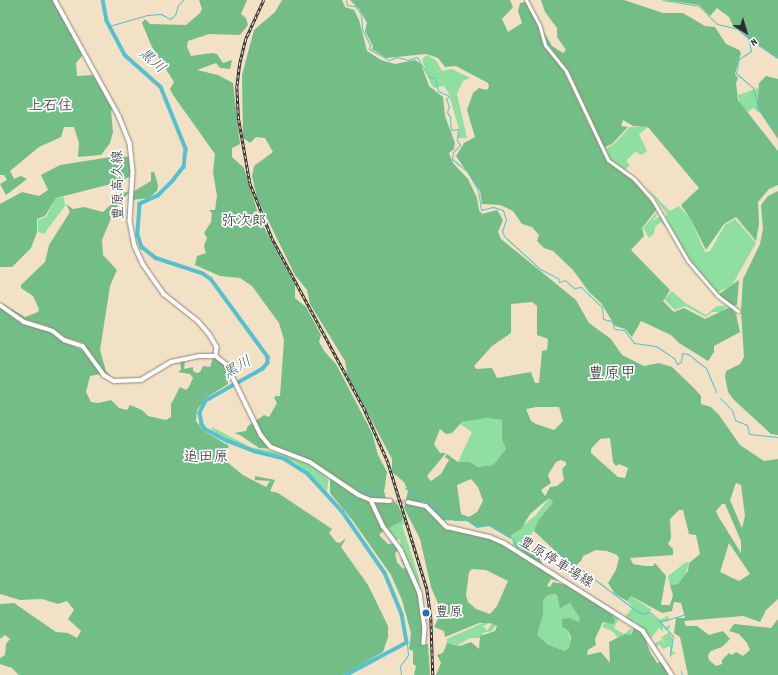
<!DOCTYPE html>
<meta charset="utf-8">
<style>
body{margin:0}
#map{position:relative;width:778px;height:675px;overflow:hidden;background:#f3e1c5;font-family:Dekko,"Klee One",sans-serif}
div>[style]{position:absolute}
.green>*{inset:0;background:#8edfa0}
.forest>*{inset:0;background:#72be86}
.stream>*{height:1px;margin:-0.5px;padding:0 0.5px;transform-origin:0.5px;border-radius:0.5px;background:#55c1ce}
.river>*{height:3.5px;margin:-1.75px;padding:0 1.75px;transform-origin:1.75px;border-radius:1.75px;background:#55c1ce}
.secondary-tunnel>*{height:3.5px;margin-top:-1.75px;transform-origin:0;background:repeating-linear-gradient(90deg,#cbbda6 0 3.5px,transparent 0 5.5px)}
.roads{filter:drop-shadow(0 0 1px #8f8678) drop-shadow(0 0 1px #8f8678)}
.tertiary>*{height:3px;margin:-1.5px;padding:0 1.5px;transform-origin:1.5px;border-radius:1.5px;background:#fff}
.secondary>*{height:3.5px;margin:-1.75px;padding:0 1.75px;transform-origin:1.75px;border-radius:1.75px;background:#fff}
.rail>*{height:2.5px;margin-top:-1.25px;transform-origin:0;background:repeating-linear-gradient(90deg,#fff 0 3px,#2b2b2b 0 6px);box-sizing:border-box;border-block:1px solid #2b2b2b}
.dots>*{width:11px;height:11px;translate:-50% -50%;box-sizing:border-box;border:2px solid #fff;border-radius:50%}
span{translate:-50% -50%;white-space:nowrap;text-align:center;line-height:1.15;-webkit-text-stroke:3.5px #fff;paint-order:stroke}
.street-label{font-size:14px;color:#2b2b2b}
.poi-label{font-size:14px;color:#2b2b2b}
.left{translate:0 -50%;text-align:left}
.water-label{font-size:15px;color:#3a6064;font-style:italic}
.neighbourhood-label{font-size:15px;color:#2b2b2b}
.quarter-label{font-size:16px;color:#2b2b2b}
.north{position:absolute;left:726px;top:12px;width:40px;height:40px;-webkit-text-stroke:3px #fff;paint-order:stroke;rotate:142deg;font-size:11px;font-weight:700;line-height:16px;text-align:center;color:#2b2b2b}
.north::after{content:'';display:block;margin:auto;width:14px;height:18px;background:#2b2b2b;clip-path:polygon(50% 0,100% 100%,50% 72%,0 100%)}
</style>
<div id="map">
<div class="green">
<div style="clip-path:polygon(426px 55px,436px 60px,442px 71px,452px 69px,470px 78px,463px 81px,457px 94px,467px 138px,458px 138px,459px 129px,449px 94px,444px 86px,434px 88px,431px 84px,422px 60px)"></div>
<div style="clip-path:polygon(758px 88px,759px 113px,753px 108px,748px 112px,740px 104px,738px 95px)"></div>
<div style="clip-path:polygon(630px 127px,648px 127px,639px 134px,647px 151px,642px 155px,635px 152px,626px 161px,630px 165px,625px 170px,610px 160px,604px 150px,616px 142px)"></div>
<div style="clip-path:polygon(649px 190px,670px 211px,679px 206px,690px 218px,705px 252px,710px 251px,725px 225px,735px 219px,756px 243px,732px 285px,717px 293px,709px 285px,689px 261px,666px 217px,667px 214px)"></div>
<div style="clip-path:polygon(64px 197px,65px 206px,44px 234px,38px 232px,38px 220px,46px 217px,56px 198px)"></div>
<div style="clip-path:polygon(658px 211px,656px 217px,651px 222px,662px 215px,669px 230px,661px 222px,655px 227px,654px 234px,649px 238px,643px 228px)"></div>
<div style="clip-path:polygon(672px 291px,684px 302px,706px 315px,717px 306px,728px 306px,721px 312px,712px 312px,706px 317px,685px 306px,675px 310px,664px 299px)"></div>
<div style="clip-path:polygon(486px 418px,502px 420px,502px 440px,506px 449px,493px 465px,478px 467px,470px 462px,458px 462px,472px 432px,460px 424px,462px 422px)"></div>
<div style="clip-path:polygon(212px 427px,250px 447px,293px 456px,311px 463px,329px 476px,327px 491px,295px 462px,233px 442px,211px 430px)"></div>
<div style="clip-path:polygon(550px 497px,553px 501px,551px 505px,524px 545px,526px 549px,523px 553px,513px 547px,512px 534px,536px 515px)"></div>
<div style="clip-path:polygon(403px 517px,405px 524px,402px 525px,419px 578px,423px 601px,400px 547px,401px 543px,399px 539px,395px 540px,387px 529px,401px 522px)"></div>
<div style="clip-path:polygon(686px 562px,689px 563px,685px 576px,678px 584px,670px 585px,668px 576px)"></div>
<div style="clip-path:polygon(555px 594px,562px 607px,570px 603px,581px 618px,579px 622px,575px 620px,568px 630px,571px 644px,570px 648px,564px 651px,558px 651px,537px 635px,543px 600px,548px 595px)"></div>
<div style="clip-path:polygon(631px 596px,652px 610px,649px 613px,658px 620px,665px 618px,665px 616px,669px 617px,669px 620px,661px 622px,666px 627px,670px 625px,670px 628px,666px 631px,663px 626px,663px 632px,659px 628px,651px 638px,636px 624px,636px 620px,633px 623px,624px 618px,633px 607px,627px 601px)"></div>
<div style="clip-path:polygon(611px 613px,619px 618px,614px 628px,624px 634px,632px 628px,631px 635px,624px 634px,618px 638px,612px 631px,602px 627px)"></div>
<div style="clip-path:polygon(483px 623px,490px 623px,483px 626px,487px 631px,492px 623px,496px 625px,492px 631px,483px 633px,480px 638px,470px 638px,458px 645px,447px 643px,447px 639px)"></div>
<div style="clip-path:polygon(669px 632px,673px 640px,672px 651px,676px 653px,670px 656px,670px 646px,663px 649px,659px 644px,657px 647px,659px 653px,654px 644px,661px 640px,666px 646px,661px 638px)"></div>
</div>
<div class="forest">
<div style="clip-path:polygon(0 0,55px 0,81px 52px,82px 56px,76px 63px,77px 76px,93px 75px,114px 109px,111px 111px,113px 132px,110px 143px,101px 155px,78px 157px,79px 143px,74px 127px,64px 127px,61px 137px,39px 147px,10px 171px,14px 179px,21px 176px,27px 179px,6px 195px,0 184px,7px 180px,4px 175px,0 175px)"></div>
<div style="clip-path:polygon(199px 0,247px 0,241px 14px,246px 18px,248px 25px,240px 35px,209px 34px,188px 41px,187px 47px,191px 56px,212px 53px,217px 54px,223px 63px,232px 60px,230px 69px,220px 68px,216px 63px,197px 70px,218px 75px,233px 83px,240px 144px,232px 148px,232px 157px,244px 168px,260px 220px,295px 285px,295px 298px,306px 307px,321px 335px,319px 342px,325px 352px,336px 364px,372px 433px,378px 455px,387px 472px,384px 492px,386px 499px,367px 497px,310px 461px,276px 449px,259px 448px,240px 435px,234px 433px,246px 431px,248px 426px,264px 415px,269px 417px,277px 403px,274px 398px,276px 396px,280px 396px,284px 340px,279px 323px,252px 286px,240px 278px,220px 276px,195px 265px,197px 256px,206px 253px,204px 246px,207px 238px,204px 233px,211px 222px,212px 213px,209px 210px,215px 210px,217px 196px,213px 172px,215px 154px,173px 95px,170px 89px,174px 82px,151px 45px,142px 23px,145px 19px,150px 24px,186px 25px,200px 13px,202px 9px)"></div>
<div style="clip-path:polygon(evenodd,282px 0,342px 0,345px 7px,354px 10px,359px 20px,367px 51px,381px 60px,395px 64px,415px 60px,421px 64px,429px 86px,443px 97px,445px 116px,455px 143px,454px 149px,449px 153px,453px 163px,468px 179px,477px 198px,479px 210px,482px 214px,497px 210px,503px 220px,498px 232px,501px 239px,576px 300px,589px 323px,611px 339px,622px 355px,644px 366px,659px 363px,672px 367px,695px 389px,701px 396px,701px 404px,711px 407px,719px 415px,740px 445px,764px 461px,778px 459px,778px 599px,766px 610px,760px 622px,743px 616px,684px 621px,686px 626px,697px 626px,709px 635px,723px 631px,730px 639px,722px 647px,711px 651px,708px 655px,709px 660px,716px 666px,722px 664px,722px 660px,729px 653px,732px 655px,736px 652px,743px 656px,750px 650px,747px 643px,739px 634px,729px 631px,734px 624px,771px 628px,778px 619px,778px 675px,688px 675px,680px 637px,674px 633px,676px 618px,685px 618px,681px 603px,674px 602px,672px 611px,662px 613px,631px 596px,627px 601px,615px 594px,608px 583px,616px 570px,619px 558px,617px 555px,607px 551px,596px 550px,583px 556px,581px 561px,574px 567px,570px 565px,534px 531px,538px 521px,551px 505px,553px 501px,549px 498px,530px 514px,521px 529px,512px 534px,511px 539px,489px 526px,477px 528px,467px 521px,440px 520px,440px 516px,426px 503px,414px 501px,429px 510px,442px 527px,446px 529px,493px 539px,520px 554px,526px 549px,537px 552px,545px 570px,558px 581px,551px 579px,547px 586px,550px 587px,553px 582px,567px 585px,611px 613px,615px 621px,613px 624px,603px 622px,595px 639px,596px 645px,588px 650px,587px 655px,601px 652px,610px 663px,609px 642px,625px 634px,631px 635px,634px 627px,643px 632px,650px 652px,657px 663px,662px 662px,668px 675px,436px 675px,441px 663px,437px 655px,443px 653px,447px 643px,460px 646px,471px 642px,479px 649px,480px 636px,495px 631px,497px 626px,490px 623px,479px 623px,445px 637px,444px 631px,434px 627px,438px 619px,439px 606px,431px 587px,420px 539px,404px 508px,408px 491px,404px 482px,392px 472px,392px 459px,347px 374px,345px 361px,310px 304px,307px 290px,295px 275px,257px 198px,252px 176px,254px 166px,273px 152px,265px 138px,256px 137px,250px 143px,243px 138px,242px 75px,254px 30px,275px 12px,282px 0,532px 302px,537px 306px,537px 335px,548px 339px,547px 350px,542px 351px,539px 383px,535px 383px,531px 372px,497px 378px,492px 368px,476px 369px,474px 366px,492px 346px,511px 333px,511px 304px,532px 302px,282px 0,536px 407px,559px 407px,563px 421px,554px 430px,536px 424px,531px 421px,526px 409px,536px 407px,282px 0,487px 418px,502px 420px,502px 440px,506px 449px,493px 465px,478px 467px,470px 462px,458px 462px,447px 454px,445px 457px,449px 460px,441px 474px,431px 481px,429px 479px,427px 476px,446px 453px,440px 453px,434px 444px,440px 429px,446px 434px,452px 433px,462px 422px,487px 418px,282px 0,610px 438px,613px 462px,616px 466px,619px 464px,628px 468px,625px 478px,618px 477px,591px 453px,591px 449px,600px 439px,610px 438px,282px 0,561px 460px,566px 462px,566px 465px,562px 469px,564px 480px,557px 486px,550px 487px,545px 496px,541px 490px,551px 483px,548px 475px,556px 462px,561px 460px,282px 0,471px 479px,478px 487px,483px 501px,477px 512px,469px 517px,461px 514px,457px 485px,471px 479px,282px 0,736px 483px,741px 485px,745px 516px,742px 528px,730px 500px,736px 483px,282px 0,722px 504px,725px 504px,741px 541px,741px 553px,718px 516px,716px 511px,722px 504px,282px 0,679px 510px,683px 510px,689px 534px,696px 535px,700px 554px,689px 563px,688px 571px,678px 584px,670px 585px,673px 595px,670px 605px,661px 605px,666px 576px,655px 563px,653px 566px,645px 566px,633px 564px,630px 558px,673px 555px,673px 549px,668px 544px,671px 538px,670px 519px,679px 510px,282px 0,729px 543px,750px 574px,739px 581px,720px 572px,729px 543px,282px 0,472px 569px,486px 570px,508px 581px,497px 606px,490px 614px,476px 609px,468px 602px,466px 595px,469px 572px,472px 569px,282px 0,555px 594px,557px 596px,560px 608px,570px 603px,580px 618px,579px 622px,569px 618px,562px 619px,562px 627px,568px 630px,571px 638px,569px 648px,564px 651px,549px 645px,537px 635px,543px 614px,543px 600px,548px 595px,555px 594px)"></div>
<div style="clip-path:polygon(350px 0,510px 0,513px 7px,502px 19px,508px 32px,522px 23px,518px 11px,520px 3px,526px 2px,538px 24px,543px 44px,563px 69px,606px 160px,634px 181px,657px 209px,642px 228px,644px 236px,631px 250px,670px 290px,663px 301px,674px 312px,684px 308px,705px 319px,730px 307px,736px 314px,740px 332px,714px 346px,714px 352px,708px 361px,679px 343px,671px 335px,641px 321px,632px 337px,625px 329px,615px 326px,601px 303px,589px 292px,573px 270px,553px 251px,544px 248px,537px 241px,539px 235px,532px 227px,522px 224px,513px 211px,500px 205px,482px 204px,480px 191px,456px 156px,464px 143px,475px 137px,467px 110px,473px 93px,479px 88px,487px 90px,489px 86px,488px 83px,456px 66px,445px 67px,438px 58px,426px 54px,386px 58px,372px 49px,373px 46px,365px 31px,367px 23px,359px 9px)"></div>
<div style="clip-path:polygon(541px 0,624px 0,663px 13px,683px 13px,705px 26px,715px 27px,726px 44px,739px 50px,741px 53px,735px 74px,738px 78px,736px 83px,738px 100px,778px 151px,778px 185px,769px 189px,758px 202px,759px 224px,756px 241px,736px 217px,724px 224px,706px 250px,690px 218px,681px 205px,699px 188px,648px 127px,633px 126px,623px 120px,621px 126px,628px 127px,613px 143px,604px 148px,569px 72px,547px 43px,542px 29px,552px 46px,563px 53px,566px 50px,557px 37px,557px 28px,545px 12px)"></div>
<div style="clip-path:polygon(665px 0,778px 0,778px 59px,746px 37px,733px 26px,729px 17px,717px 8px,710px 16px,699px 5px)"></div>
<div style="clip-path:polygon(766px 76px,778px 79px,778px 139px,757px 108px,759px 83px)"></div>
<div style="clip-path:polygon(117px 156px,131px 157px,132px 176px,111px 184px,56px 198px,45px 216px,37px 219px,37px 232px,31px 248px,12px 267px,0 267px,0 204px,22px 192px,39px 196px,48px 190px,41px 175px,60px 165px)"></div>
<div style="clip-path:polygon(151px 172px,154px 172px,158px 185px,157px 191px,149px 198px,132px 200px,134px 191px,151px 181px)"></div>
<div style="clip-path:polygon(130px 191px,114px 211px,102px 240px,103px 255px,117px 270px,110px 286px,100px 350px,106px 371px,114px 380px,108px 378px,83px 343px,64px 337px,47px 326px,20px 318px,3px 304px,25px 317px,38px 312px,39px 309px,33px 296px,21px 288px,21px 285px,45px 262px,49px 245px,70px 212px,66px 204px,73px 209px,84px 207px,103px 212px,123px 193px)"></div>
<div style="clip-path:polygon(778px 191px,778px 435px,771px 434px,734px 400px,728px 392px,725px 377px,726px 371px,740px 364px,744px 357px,741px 311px,743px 279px,760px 244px,763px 229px,761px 205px,768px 196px)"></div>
<div style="clip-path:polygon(739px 280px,737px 305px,732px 306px,719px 294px)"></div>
<div style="clip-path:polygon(0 306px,19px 321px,51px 332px,65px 342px,85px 351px,101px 374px,90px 376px,86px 392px,91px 402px,98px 403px,111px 400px,119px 408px,127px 410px,130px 405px,142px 410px,148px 416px,166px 420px,171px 417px,171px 404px,180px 387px,186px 390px,189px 387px,193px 378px,190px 374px,178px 372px,181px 370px,180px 361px,185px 360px,184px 369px,193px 367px,193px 371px,197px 373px,200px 372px,203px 366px,210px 367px,213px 358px,219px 359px,225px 365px,228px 384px,207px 397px,197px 410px,196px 421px,204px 431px,229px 446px,222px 458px,243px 475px,266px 487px,270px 481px,255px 480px,255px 476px,275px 480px,270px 491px,278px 493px,332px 529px,329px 533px,336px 542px,340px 543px,346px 538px,341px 547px,368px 585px,388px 626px,388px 637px,383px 652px,343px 675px,19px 675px,12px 668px,0 664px,0 658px,5px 655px,6px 644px,10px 639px,5px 635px,0 639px,0 604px,14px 603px,56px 632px,68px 633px,77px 638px,81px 631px,68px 619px,74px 610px,67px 601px,58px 604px,42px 599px,20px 600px,0 594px)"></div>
<div style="clip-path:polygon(330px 475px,351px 493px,370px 502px,384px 530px,379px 535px,388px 544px,396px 543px,400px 549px,395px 553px,397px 562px,403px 569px,405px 568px,401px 560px,403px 557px,419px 593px,424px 628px,423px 644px,428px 644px,430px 675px,414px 675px,416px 666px,413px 664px,413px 651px,409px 649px,411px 633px,402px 600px,391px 575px,353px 521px,330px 493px)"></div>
<div style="clip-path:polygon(390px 498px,398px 505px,403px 517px,401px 522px,387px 529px,374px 503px,390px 502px)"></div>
</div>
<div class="stream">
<div style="left:346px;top:0;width:5px;rotate:79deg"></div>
<div style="left:347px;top:5px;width:8px;rotate:7deg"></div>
<div style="left:355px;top:6px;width:10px;rotate:53deg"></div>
<div style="left:361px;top:14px;width:15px;rotate:86deg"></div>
<div style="left:362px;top:29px;width:18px;rotate:63deg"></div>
<div style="left:370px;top:45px;width:4px;rotate:104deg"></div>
<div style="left:369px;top:49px;width:23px;rotate:29deg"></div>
<div style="left:389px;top:60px;width:9px;rotate:-21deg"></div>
<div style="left:397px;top:57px;width:11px;rotate:15deg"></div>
<div style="left:408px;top:60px;width:9px;rotate:-18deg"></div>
<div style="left:417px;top:57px;width:23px;rotate:59deg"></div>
<div style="left:429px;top:77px;width:6px;rotate:9deg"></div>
<div style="left:435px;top:78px;width:13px;rotate:77deg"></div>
<div style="left:438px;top:91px;width:12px;rotate:24deg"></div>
<div style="left:449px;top:96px;width:4px;rotate:135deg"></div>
<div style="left:446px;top:99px;width:8px;rotate:67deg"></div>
<div style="left:449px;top:106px;width:6px;rotate:108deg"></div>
<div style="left:447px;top:112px;width:6px;rotate:59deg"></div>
<div style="left:450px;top:117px;width:13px;rotate:86deg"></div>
<div style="left:451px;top:130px;width:7px;rotate:-8deg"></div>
<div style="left:458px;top:129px;width:11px;rotate:95deg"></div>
<div style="left:457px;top:140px;width:6px;rotate:59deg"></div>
<div style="left:460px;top:145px;width:10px;rotate:135deg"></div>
<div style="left:453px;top:152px;width:7px;rotate:98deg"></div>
<div style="left:452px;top:159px;width:19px;rotate:39deg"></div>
<div style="left:467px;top:171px;width:22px;rotate:60deg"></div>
<div style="left:478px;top:190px;width:20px;rotate:81deg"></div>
<div style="left:481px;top:210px;width:12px;rotate:-14deg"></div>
<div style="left:493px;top:207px;width:10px;rotate:17deg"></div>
<div style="left:503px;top:210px;width:10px;rotate:73deg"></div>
<div style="left:506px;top:220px;width:12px;rotate:110deg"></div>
<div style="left:502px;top:231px;width:5px;rotate:68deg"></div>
<div style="left:504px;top:236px;width:49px;rotate:42.5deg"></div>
<div style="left:540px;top:269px;width:20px;rotate:27deg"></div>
<div style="left:558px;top:278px;width:4px;rotate:76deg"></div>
<div style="left:559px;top:282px;width:6px;rotate:-18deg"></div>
<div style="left:565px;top:280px;width:12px;rotate:42deg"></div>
<div style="left:574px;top:288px;width:7px;rotate:-8deg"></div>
<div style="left:581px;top:287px;width:29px;rotate:44deg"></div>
<div style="left:602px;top:307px;width:12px;rotate:85deg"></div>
<div style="left:603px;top:319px;width:9px;rotate:13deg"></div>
<div style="left:612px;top:321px;width:8px;rotate:76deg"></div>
<div style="left:614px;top:329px;width:10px;rotate:6deg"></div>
<div style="left:624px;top:330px;width:16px;rotate:52deg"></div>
<div style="left:634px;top:343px;width:22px;rotate:8deg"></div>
<div style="left:656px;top:346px;width:22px;rotate:34deg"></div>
<div style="left:674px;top:358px;width:7px;rotate:63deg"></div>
<div style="left:677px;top:364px;width:4px;rotate:-27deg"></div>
<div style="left:681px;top:362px;width:9px;rotate:-84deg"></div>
<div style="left:682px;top:353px;width:6px;rotate:9deg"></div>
<div style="left:688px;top:354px;width:23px;rotate:38deg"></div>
<div style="left:706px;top:368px;width:26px;rotate:67deg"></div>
<div style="left:663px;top:0;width:36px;rotate:9deg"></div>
<div style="left:699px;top:6px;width:25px;rotate:45deg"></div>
<div style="left:717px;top:24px;width:23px;rotate:13deg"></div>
<div style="left:739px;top:29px;width:13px;rotate:45deg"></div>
<div style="left:748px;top:38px;width:13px;rotate:77deg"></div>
<div style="left:751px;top:51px;width:14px;rotate:146deg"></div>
<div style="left:739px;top:59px;width:14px;rotate:102deg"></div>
<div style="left:736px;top:73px;width:23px;rotate:41deg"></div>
<div style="left:753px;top:88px;width:20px;rotate:75deg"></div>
<div style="left:758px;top:107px;width:29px;rotate:46deg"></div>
<div style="left:109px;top:26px;width:40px;rotate:-16deg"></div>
<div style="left:147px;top:15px;width:14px;rotate:-4deg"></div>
<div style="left:161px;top:14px;width:10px;rotate:29deg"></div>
<div style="left:170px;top:19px;width:6px;rotate:-39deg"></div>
<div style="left:175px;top:15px;width:10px;rotate:-73deg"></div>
<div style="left:178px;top:5px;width:7px;rotate:-45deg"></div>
<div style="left:749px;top:38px;width:35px;rotate:35deg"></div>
<div style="left:720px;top:398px;width:17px;rotate:45deg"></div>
<div style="left:732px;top:410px;width:10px;rotate:73deg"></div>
<div style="left:735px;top:420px;width:13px;rotate:23deg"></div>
<div style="left:747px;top:425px;width:9px;rotate:77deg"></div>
<div style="left:749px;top:434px;width:29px;rotate:6deg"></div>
<div style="left:405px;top:488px;width:23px;rotate:31deg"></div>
<div style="left:425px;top:500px;width:22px;rotate:43deg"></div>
<div style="left:441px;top:515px;width:29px;rotate:12deg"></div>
<div style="left:469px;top:521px;width:9px;rotate:36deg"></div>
<div style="left:476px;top:526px;width:14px;rotate:-4deg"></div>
<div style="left:490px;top:525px;width:7px;rotate:27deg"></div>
<div style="left:496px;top:528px;width:20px;rotate:33deg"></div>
<div style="left:513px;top:539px;width:11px;rotate:63deg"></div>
<div style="left:518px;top:549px;width:23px;rotate:13deg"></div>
<div style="left:540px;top:554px;width:18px;rotate:-3deg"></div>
<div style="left:558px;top:553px;width:13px;rotate:32deg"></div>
<div style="left:569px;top:560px;width:81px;rotate:37deg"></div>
<div style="left:634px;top:609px;width:9px;rotate:32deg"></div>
<div style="left:642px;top:614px;width:7px;rotate:-16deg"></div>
<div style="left:649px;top:612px;width:7px;rotate:34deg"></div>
<div style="left:655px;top:616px;width:27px;rotate:48deg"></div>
<div style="left:673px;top:636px;width:20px;rotate:99deg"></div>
<div style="left:342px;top:511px;width:27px;rotate:-48deg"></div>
<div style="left:360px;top:491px;width:25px;rotate:5deg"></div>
<div style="left:660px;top:622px;width:34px;rotate:-17deg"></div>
<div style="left:681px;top:671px;width:4px;rotate:76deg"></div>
<div style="left:401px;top:675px;width:9px;rotate:-96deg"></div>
<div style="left:400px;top:666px;width:14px;rotate:-54deg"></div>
<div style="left:408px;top:655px;width:12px;rotate:-95deg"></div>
</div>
<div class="river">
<div style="left:103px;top:0;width:21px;rotate:79deg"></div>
<div style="left:107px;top:21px;width:38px;rotate:62deg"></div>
<div style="left:125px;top:55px;width:48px;rotate:41.6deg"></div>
<div style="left:161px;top:87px;width:67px;rotate:68deg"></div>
<div style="left:186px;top:149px;width:18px;rotate:96deg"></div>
<div style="left:184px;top:167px;width:16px;rotate:128deg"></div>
<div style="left:174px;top:180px;width:23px;rotate:135deg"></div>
<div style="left:158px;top:196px;width:20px;rotate:156deg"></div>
<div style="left:140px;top:204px;width:31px;rotate:94deg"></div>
<div style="left:138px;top:235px;width:13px;rotate:72deg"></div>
<div style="left:142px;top:247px;width:18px;rotate:38deg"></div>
<div style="left:156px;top:258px;width:48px;rotate:18.1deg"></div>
<div style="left:202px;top:273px;width:11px;rotate:34deg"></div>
<div style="left:211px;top:279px;width:97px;rotate:53.8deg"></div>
<div style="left:268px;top:357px;width:6px;rotate:90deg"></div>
<div style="left:268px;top:363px;width:8px;rotate:130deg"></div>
<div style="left:263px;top:369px;width:65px;rotate:150.7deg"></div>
<div style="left:206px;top:401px;width:13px;rotate:117deg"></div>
<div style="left:200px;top:413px;width:11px;rotate:80deg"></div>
<div style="left:202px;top:424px;width:6px;rotate:59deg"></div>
<div style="left:205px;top:429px;width:26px;rotate:28deg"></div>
<div style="left:228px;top:441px;width:28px;rotate:21deg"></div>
<div style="left:254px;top:451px;width:32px;rotate:14deg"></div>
<div style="left:285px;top:459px;width:27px;rotate:33deg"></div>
<div style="left:308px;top:474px;width:50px;rotate:47.4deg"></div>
<div style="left:342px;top:511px;width:75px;rotate:55.3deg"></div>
<div style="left:385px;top:573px;width:44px;rotate:67.5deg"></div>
<div style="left:402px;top:614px;width:29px;rotate:80deg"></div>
<div style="left:407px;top:643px;width:68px;rotate:151.9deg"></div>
</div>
<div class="secondary-tunnel">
<div style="left:390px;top:501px;width:18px;rotate:3deg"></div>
</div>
<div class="roads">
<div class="tertiary">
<div style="left:526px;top:0;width:27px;rotate:62deg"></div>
<div style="left:539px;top:24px;width:22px;rotate:74deg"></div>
<div style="left:545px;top:45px;width:33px;rotate:51deg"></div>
<div style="left:566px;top:71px;width:98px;rotate:64.7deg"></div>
<div style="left:608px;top:160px;width:32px;rotate:36deg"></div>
<div style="left:634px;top:179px;width:27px;rotate:48deg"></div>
<div style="left:652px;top:199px;width:72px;rotate:59.9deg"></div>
<div style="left:688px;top:261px;width:46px;rotate:49.4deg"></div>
<div style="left:718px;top:296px;width:25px;rotate:37deg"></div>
</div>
<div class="secondary">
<div style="left:55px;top:0;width:132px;rotate:61.1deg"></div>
<div style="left:119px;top:116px;width:29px;rotate:68deg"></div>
<div style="left:130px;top:143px;width:30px;rotate:84deg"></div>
<div style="left:133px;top:173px;width:48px;rotate:93.6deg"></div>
<div style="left:130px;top:221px;width:25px;rotate:79deg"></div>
<div style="left:135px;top:246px;width:20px;rotate:66deg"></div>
<div style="left:143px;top:264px;width:37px;rotate:55deg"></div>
<div style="left:164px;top:294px;width:43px;rotate:38.5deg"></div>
<div style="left:198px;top:321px;width:18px;rotate:49deg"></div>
<div style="left:210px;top:335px;width:14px;rotate:60deg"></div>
<div style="left:217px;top:347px;width:9px;rotate:96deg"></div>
<div style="left:0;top:305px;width:29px;rotate:35deg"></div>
<div style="left:24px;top:322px;width:30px;rotate:17deg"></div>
<div style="left:53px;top:331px;width:14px;rotate:39deg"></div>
<div style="left:64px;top:340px;width:20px;rotate:18deg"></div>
<div style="left:83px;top:346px;width:36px;rotate:54deg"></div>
<div style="left:104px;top:375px;width:12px;rotate:31deg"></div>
<div style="left:114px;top:381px;width:27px;rotate:-2deg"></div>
<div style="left:141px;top:380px;width:35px;rotate:-31deg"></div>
<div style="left:171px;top:362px;width:29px;rotate:-12deg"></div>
<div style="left:199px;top:356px;width:17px"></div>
<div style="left:216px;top:356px;width:14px;rotate:39deg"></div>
<div style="left:227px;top:365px;width:78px;rotate:64.1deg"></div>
<div style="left:261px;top:435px;width:16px;rotate:50deg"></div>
<div style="left:271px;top:447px;width:42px;rotate:21deg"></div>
<div style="left:310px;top:462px;width:59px;rotate:34deg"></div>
<div style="left:359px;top:495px;width:13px;rotate:23deg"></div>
<div style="left:371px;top:500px;width:19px;rotate:3deg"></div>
<div style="left:371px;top:500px;width:29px;rotate:65deg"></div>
<div style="left:383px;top:526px;width:30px;rotate:53deg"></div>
<div style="left:401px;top:550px;width:47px;rotate:66.2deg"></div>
<div style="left:420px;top:593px;width:34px;rotate:82deg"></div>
<div style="left:425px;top:627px;width:16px;rotate:94deg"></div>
<div style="left:408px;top:502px;width:18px;rotate:13deg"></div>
<div style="left:426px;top:506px;width:30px;rotate:45deg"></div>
<div style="left:447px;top:527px;width:44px;rotate:13.1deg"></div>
<div style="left:490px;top:537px;width:15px;rotate:23deg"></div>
<div style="left:504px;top:543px;width:165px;rotate:32.3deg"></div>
<div style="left:643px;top:631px;width:53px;rotate:56.6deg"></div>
</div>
</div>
<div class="rail">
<div style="left:264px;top:0;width:43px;rotate:114.8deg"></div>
<div style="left:246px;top:39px;width:25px;rotate:104deg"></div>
<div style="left:240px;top:63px;width:23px;rotate:97deg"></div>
<div style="left:237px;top:86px;width:34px;rotate:87deg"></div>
<div style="left:239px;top:120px;width:64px;rotate:80.1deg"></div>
<div style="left:250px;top:183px;width:59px;rotate:68.2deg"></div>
<div style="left:272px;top:238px;width:193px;rotate:61.6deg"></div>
<div style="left:364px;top:408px;width:59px;rotate:66deg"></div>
<div style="left:388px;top:462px;width:133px;rotate:72.9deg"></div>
<div style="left:427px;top:589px;width:28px;rotate:82deg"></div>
<div style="left:431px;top:617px;width:58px;rotate:88deg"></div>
</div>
<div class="dots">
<div style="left:426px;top:613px;background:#1f6fb2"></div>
</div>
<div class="street-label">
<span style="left:119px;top:185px;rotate:-91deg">豊原高久線</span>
<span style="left:556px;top:563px;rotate:32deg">豊原停車場線</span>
</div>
<div class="poi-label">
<span class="left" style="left:435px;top:613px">豊原</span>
</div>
<div class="water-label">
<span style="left:151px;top:62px;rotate:42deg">黒川</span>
<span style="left:238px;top:369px;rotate:-30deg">黒川</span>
</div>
<div class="neighbourhood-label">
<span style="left:50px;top:108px">上石住</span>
<span style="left:244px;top:223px">弥次郎</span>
<span style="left:206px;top:459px">追田原</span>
</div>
<div class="quarter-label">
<span style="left:612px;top:375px">豊原甲</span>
</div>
<div class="north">N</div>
</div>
